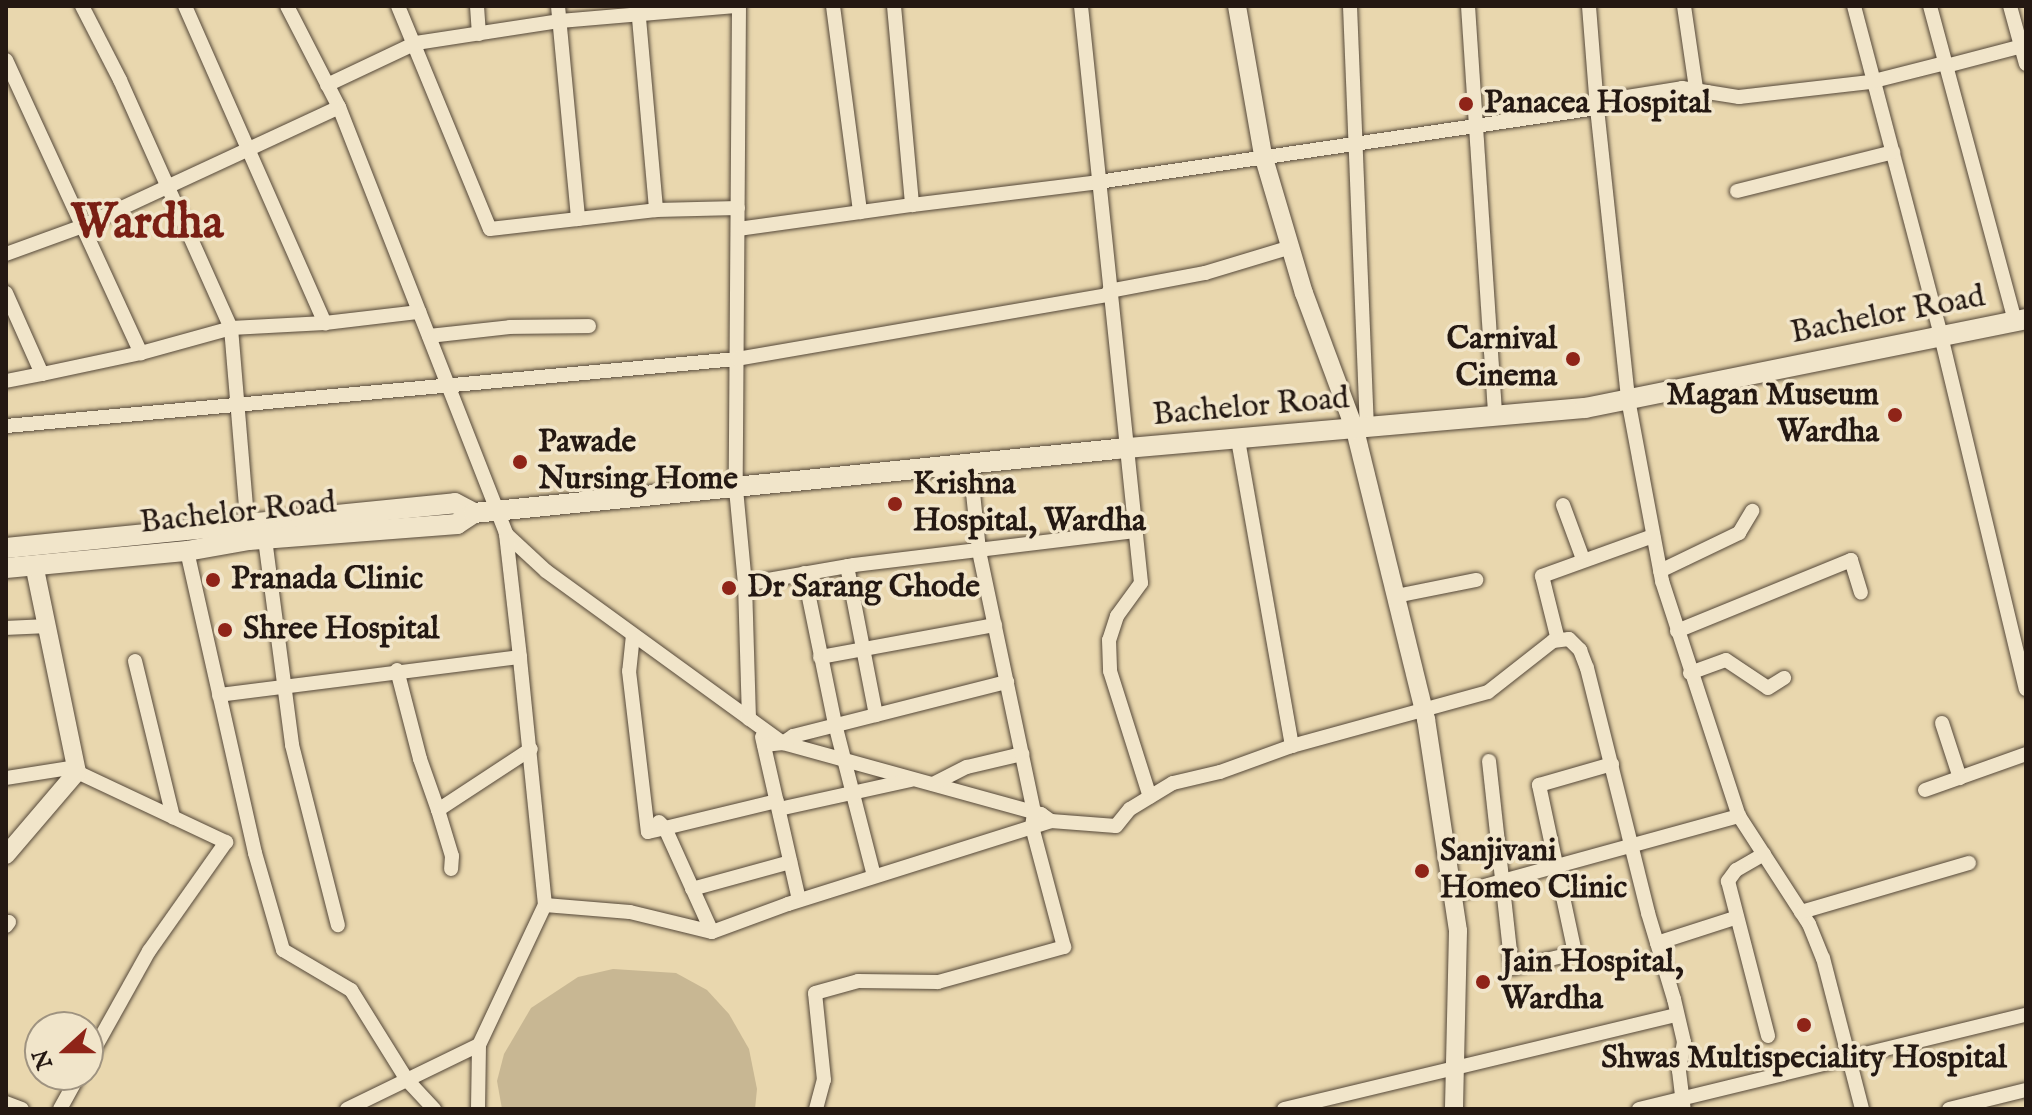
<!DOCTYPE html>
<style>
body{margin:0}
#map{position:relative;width:2032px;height:1115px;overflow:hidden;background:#e9d7ae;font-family:"IM FELL English",serif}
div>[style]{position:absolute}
.green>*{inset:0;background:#c8b793}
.roads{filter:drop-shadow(0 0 2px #554839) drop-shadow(0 0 2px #554839)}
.minor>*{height:14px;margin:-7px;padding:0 7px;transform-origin:7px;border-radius:7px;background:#f1e5ca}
.tertiary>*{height:18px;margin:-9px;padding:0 9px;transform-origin:9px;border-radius:9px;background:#f1e5ca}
.secondary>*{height:20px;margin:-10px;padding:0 10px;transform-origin:10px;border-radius:10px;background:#f1e5ca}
.dots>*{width:22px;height:22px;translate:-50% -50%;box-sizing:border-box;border:4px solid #f1e5ca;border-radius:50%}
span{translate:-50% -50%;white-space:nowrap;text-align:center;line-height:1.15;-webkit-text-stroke:7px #f1e5ca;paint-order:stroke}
.poi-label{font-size:32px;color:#241812;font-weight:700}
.left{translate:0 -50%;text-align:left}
.right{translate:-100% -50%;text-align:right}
.street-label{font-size:32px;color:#241812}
.town-label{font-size:48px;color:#7a1f14;font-weight:700}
.frame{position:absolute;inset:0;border:8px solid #241812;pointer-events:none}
.north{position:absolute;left:24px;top:1011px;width:80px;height:80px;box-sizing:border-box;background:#f1e5ca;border:2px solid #9f9380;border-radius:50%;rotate:249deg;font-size:22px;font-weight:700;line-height:32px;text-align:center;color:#241812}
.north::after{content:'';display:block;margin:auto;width:28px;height:36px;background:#8f2418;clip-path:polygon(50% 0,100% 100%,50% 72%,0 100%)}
</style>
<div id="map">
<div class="green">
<div style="clip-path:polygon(613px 969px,676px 973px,707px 990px,729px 1014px,749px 1049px,757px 1089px,755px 1109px,502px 1109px,497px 1081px,504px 1054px,531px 1008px,578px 977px)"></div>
</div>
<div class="roads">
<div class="minor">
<div style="left:82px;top:6px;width:83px;rotate:62.8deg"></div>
<div style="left:120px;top:80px;width:272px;rotate:65.9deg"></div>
<div style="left:231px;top:328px;width:205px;rotate:85.2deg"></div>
<div style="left:185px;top:6px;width:347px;rotate:66.2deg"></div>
<div style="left:325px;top:323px;width:95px;rotate:-6.7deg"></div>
<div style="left:287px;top:6px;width:114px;rotate:62.8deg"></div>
<div style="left:339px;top:107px;width:458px;rotate:68.6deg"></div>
<div style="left:506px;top:534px;width:54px;rotate:42.8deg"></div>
<div style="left:546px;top:571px;width:293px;rotate:36deg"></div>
<div style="left:783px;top:743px;width:268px;rotate:15.4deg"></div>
<div style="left:1041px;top:814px;width:12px;rotate:35deg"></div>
<div style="left:398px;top:6px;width:241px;rotate:67.6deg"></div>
<div style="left:490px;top:229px;width:167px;rotate:-6.5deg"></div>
<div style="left:656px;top:210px;width:82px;rotate:-1.4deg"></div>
<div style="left:477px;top:6px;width:28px;rotate:86deg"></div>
<div style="left:558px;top:6px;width:214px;rotate:84.6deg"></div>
<div style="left:739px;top:6px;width:483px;rotate:90.4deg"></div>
<div style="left:736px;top:489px;width:95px;rotate:84.6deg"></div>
<div style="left:745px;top:584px;width:111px;rotate:-9.9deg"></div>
<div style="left:854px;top:565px;width:283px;rotate:-6.9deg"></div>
<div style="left:833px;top:6px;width:208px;rotate:82.5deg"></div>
<div style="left:894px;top:6px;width:200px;rotate:84.8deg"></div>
<div style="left:912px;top:205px;width:187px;rotate:-7deg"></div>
<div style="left:1098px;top:182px;width:504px;rotate:-8.44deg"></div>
<div style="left:1597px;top:108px;width:102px;rotate:-94.5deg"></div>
<div style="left:1081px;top:6px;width:580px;rotate:84.06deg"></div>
<div style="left:1141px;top:583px;width:41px;rotate:126deg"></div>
<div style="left:1117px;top:616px;width:25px;rotate:108deg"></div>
<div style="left:1109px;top:640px;width:31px;rotate:88deg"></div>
<div style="left:1110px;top:671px;width:132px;rotate:72.4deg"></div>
<div style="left:1350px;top:6px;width:423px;rotate:87.7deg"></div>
<div style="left:1468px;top:6px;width:411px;rotate:86.2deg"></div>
<div style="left:1684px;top:6px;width:83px;rotate:81.7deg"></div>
<div style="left:1854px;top:6px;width:341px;rotate:75.2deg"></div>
<div style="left:1941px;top:336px;width:363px;rotate:76.5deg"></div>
<div style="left:1930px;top:6px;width:326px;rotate:74.9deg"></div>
<div style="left:2010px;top:6px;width:60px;rotate:74.6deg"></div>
<div style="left:638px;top:7px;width:204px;rotate:84.9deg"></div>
<div style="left:6px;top:60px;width:323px;rotate:65.3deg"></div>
<div style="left:141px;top:353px;width:101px;rotate:168deg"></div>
<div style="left:42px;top:374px;width:89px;rotate:-114deg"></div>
<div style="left:1946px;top:66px;width:83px;rotate:-14.7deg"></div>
<div style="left:327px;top:85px;width:98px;rotate:-25.3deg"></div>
<div style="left:416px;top:43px;width:146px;rotate:-8.7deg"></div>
<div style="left:560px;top:21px;width:176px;rotate:-4.9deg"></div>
<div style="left:1596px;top:102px;width:87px;rotate:-9.2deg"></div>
<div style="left:1682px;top:88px;width:58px;rotate:9deg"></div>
<div style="left:1739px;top:97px;width:132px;rotate:-6.5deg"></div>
<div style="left:1870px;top:82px;width:77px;rotate:-14.2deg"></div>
<div style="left:1597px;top:108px;width:293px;rotate:83.9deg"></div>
<div style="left:1628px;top:399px;width:185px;rotate:79.4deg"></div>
<div style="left:1662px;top:581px;width:247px;rotate:71.9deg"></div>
<div style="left:1739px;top:816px;width:129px;rotate:57.1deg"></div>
<div style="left:1809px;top:924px;width:37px;rotate:68deg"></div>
<div style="left:1823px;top:958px;width:156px;rotate:75.5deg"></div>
<div style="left:1737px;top:191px;width:161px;rotate:-14deg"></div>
<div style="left:738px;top:229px;width:176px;rotate:-7.9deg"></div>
<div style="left:6px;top:254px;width:82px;rotate:-20deg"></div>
<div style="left:83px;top:226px;width:282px;rotate:-24.9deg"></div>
<div style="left:1109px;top:291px;width:98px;rotate:-10.6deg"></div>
<div style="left:1205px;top:273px;width:90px;rotate:-16.8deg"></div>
<div style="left:429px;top:336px;width:81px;rotate:-6.3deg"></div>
<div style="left:510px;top:327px;width:79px;rotate:-0.7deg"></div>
<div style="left:141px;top:353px;width:93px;rotate:-15.5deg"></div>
<div style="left:231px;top:328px;width:94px;rotate:-3deg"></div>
<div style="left:6px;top:381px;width:37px;rotate:-11deg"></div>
<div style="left:6px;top:426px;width:734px;rotate:-5.24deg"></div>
<div style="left:737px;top:359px;width:377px;rotate:-9.8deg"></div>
<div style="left:1563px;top:505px;width:58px;rotate:69.7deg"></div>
<div style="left:265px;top:539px;width:208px;rotate:82.5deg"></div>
<div style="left:292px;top:745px;width:186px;rotate:75.7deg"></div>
<div style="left:187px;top:551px;width:310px;rotate:77.3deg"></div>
<div style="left:255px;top:853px;width:101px;rotate:73.9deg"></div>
<div style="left:283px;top:950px;width:79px;rotate:30.5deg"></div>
<div style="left:351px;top:990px;width:106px;rotate:58.1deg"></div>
<div style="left:407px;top:1080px;width:40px;rotate:47deg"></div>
<div style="left:847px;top:566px;width:152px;rotate:79deg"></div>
<div style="left:1660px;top:571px;width:88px;rotate:-25.7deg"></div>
<div style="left:1739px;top:533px;width:26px;rotate:-59deg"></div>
<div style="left:804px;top:573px;width:154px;rotate:78.4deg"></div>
<div style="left:835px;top:724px;width:157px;rotate:75.6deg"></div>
<div style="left:745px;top:584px;width:135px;rotate:88.3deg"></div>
<div style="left:1396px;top:596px;width:82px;rotate:-11.3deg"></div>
<div style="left:6px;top:628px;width:41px;rotate:-2.8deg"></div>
<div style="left:1677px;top:631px;width:188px;rotate:-22.2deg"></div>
<div style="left:1851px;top:560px;width:34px;rotate:73deg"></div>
<div style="left:633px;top:635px;width:36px;rotate:96deg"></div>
<div style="left:629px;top:671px;width:162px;rotate:83.3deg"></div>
<div style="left:648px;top:832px;width:17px;rotate:-13deg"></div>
<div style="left:665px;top:828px;width:114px;rotate:65.7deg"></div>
<div style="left:712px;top:932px;width:81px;rotate:-20.2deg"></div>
<div style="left:788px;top:904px;width:276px;rotate:-17.5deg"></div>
<div style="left:1051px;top:821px;width:65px;rotate:4.4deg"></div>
<div style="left:1116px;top:826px;width:22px;rotate:-51deg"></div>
<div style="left:1130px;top:809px;width:50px;rotate:-31.2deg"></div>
<div style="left:1173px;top:783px;width:48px;rotate:-13.2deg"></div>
<div style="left:1220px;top:772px;width:77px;rotate:-19.9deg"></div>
<div style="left:1292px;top:746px;width:312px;rotate:-100deg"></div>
<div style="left:1558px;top:640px;width:66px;rotate:-104deg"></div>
<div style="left:1542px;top:576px;width:118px;rotate:-19.8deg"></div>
<div style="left:820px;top:657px;width:178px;rotate:-10.4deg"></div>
<div style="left:135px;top:661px;width:161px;rotate:76.3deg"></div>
<div style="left:397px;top:670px;width:92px;rotate:75.5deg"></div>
<div style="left:420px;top:759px;width:54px;rotate:70.6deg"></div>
<div style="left:438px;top:810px;width:111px;rotate:-33.3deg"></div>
<div style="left:1690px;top:673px;width:38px;rotate:-20deg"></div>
<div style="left:1726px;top:660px;width:50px;rotate:33.7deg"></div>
<div style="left:1768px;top:688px;width:19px;rotate:-32deg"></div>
<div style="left:219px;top:695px;width:303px;rotate:-7.2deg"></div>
<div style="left:520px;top:657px;width:124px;rotate:-96.5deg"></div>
<div style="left:1942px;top:723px;width:58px;rotate:71.9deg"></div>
<div style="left:762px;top:737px;width:167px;rotate:77.2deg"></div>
<div style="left:764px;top:745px;width:19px;rotate:-6deg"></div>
<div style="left:783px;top:743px;width:12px;rotate:-35deg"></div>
<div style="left:793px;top:736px;width:221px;rotate:-14.2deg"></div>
<div style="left:1292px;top:746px;width:203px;rotate:-15.4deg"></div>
<div style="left:1488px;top:692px;width:83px;rotate:-38.1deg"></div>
<div style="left:1553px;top:641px;width:16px;rotate:-7deg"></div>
<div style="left:1569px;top:639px;width:16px;rotate:45deg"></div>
<div style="left:1580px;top:650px;width:19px;rotate:69deg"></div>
<div style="left:1587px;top:668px;width:252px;rotate:76deg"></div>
<div style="left:1648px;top:913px;width:90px;rotate:73.2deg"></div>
<div style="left:1674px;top:999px;width:44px;rotate:76.9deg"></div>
<div style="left:1684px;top:1042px;width:29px;rotate:100deg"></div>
<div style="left:1679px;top:1071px;width:38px;rotate:83deg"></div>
<div style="left:1489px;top:761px;width:208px;rotate:83.7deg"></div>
<div style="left:1512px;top:968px;width:65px;rotate:-13.4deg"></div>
<div style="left:1575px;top:953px;width:172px;rotate:-102.1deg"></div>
<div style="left:1539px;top:785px;width:76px;rotate:-16deg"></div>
<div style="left:77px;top:772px;width:165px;rotate:25.2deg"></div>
<div style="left:226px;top:842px;width:133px;rotate:125.2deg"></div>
<div style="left:149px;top:951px;width:125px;rotate:119.2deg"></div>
<div style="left:6px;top:778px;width:71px;rotate:-8.9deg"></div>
<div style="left:933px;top:784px;width:38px;rotate:-27deg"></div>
<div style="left:967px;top:767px;width:57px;rotate:-13.3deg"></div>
<div style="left:1925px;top:790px;width:107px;rotate:-19.6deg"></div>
<div style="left:779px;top:809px;width:135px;rotate:-12.4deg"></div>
<div style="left:438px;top:810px;width:48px;rotate:73.1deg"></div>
<div style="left:452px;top:856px;width:13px;rotate:94deg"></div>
<div style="left:659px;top:822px;width:8px;rotate:45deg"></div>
<div style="left:665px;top:828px;width:115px;rotate:-13.6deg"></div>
<div style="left:1764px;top:854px;width:32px;rotate:150deg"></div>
<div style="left:1736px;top:870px;width:14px;rotate:126deg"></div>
<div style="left:1728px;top:881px;width:160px;rotate:75.5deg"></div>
<div style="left:692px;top:889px;width:102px;rotate:-15.4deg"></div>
<div style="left:1452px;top:895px;width:298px;rotate:-15.4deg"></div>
<div style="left:545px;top:905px;width:85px;rotate:4.7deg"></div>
<div style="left:630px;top:912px;width:84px;rotate:13.7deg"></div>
<div style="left:1801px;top:912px;width:175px;rotate:-16.3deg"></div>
<div style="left:6px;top:926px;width:5px;rotate:-53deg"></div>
<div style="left:1657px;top:943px;width:82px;rotate:-17.8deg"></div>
<div style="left:6px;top:1103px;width:17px;rotate:21deg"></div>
<div style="left:60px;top:1109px;width:39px;rotate:-61deg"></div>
<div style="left:347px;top:1109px;width:147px;rotate:-25.9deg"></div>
<div style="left:479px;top:1045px;width:155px;rotate:-64.8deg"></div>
<div style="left:545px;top:905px;width:249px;rotate:-95.8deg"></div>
<div style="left:478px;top:1109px;width:64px;rotate:-89.1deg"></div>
<div style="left:816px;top:1109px;width:30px;rotate:-75deg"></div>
<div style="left:824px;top:1080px;width:87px;rotate:-95.9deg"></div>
<div style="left:815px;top:993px;width:45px;rotate:-15.6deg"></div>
<div style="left:858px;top:981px;width:80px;rotate:0.7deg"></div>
<div style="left:938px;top:982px;width:131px;rotate:-15.5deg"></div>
<div style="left:1064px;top:947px;width:124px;rotate:-104.9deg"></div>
<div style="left:1032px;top:827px;width:15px;rotate:-82deg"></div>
<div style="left:1034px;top:812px;width:268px;rotate:-101.9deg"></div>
<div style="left:979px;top:550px;width:85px;rotate:-96deg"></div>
<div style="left:1284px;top:1109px;width:404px;rotate:-13.5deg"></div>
<div style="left:1639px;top:1109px;width:398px;rotate:-13.7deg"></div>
<div style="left:1949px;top:1109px;width:79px;rotate:-13.9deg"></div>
</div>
<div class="tertiary">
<div style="left:1237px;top:6px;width:151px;rotate:80.1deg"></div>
<div style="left:1263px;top:155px;width:144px;rotate:73.5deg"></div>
<div style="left:1304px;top:293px;width:146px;rotate:69.6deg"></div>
<div style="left:1355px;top:430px;width:298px;rotate:76.2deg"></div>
<div style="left:1426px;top:719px;width:214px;rotate:81.4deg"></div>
<div style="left:1458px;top:931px;width:178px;rotate:91.3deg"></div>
<div style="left:6px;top:855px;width:109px;rotate:-49.5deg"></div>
<div style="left:77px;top:772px;width:211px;rotate:-101.7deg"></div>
</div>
<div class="secondary">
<div style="left:6px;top:548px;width:451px;rotate:-5.7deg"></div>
<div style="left:455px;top:503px;width:21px;rotate:28deg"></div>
<div style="left:6px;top:568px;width:182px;rotate:-5.4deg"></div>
<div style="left:187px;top:551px;width:63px;rotate:-10.1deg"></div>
<div style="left:249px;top:540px;width:209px;rotate:-4.4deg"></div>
<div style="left:457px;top:524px;width:20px;rotate:-33deg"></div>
<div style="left:474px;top:513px;width:645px;rotate:-5.69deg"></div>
<div style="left:1116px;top:449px;width:471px;rotate:-5deg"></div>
<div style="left:1585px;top:408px;width:450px;rotate:-11.4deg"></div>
</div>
</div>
<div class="dots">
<div style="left:1466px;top:104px;background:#8f2418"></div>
<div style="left:1573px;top:359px;background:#8f2418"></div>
<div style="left:1895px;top:415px;background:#8f2418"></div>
<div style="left:520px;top:462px;background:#8f2418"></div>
<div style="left:895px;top:504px;background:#8f2418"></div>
<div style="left:213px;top:580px;background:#8f2418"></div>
<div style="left:729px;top:588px;background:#8f2418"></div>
<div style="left:225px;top:630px;background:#8f2418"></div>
<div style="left:1422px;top:871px;background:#8f2418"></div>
<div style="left:1483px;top:982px;background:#8f2418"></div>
<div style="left:1804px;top:1025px;background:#8f2418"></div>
</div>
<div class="poi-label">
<span class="left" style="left:1484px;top:104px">Panacea Hospital</span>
<span class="right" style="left:1557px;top:359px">Carnival<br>Cinema</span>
<span class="right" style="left:1879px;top:415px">Magan Museum<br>Wardha</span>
<span class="left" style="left:538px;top:462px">Pawade<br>Nursing Home</span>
<span class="left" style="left:913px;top:504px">Krishna<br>Hospital, Wardha</span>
<span class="left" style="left:231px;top:580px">Pranada Clinic</span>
<span class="left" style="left:747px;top:588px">Dr Sarang Ghode</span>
<span class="left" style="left:243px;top:630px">Shree Hospital</span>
<span class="left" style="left:1440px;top:871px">Sanjivani<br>Homeo Clinic</span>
<span class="left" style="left:1501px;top:982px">Jain Hospital,<br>Wardha</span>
<span style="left:1804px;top:1059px">Shwas Multispeciality Hospital</span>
</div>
<div class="street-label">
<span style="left:1888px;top:316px;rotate:-11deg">Bachelor Road</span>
<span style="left:1251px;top:408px;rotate:-5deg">Bachelor Road</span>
<span style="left:238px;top:514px;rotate:-6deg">Bachelor Road</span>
</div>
<div class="town-label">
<span style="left:147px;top:225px">Wardha</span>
</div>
<div class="frame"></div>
<div class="north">N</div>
</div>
